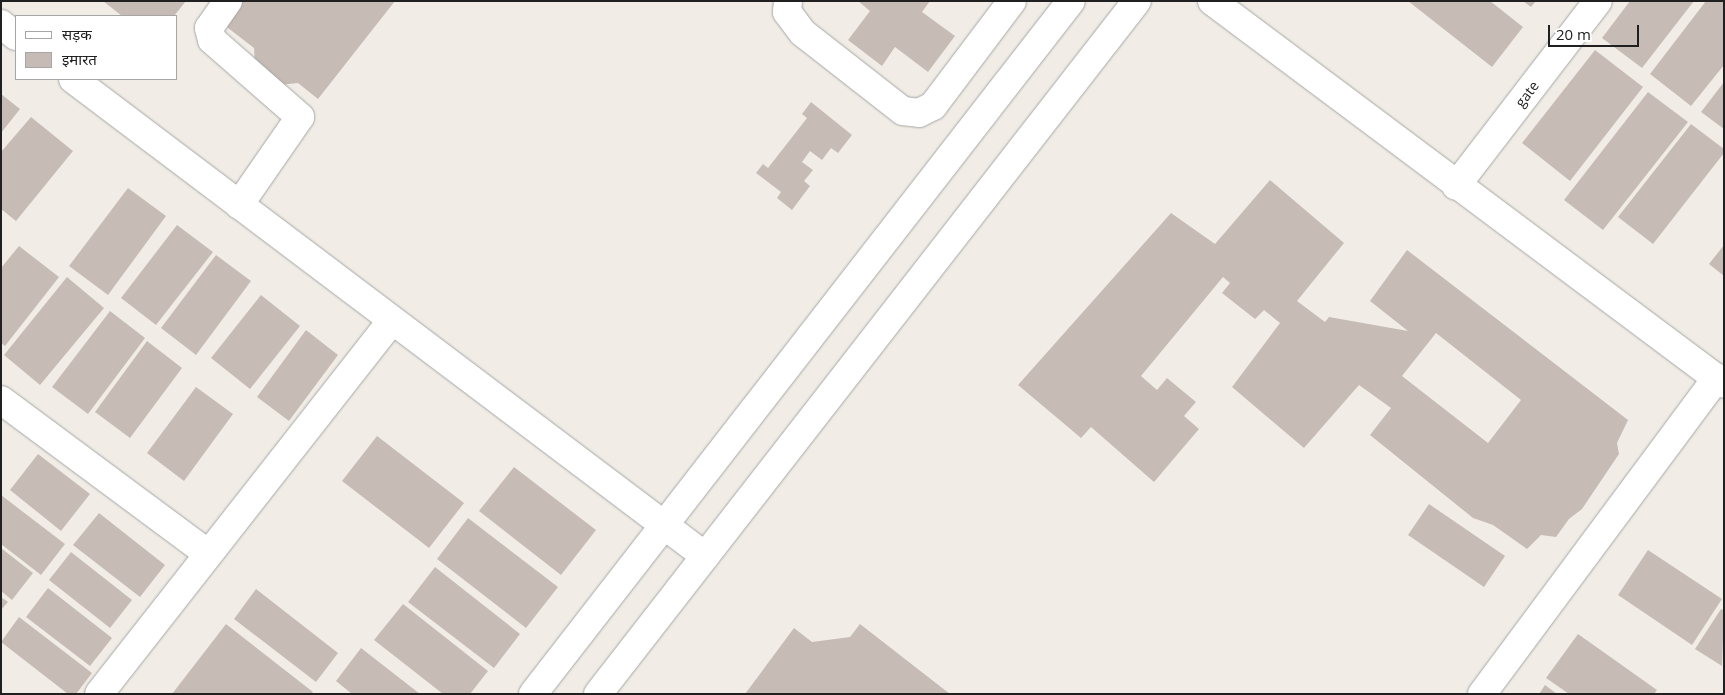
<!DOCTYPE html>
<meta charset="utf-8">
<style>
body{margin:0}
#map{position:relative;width:1725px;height:695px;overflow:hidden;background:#f1ede6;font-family:"Open Sans","Noto Sans Devanagari",sans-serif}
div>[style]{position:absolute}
.building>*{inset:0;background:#c6bcb5}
.roads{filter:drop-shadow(0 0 1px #a7a7a7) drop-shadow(0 0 1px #a7a7a7)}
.minor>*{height:28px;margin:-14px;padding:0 14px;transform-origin:14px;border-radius:14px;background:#fff}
span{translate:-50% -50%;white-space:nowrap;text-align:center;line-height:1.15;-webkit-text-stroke:5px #fff;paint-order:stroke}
.street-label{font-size:14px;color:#202020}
.frame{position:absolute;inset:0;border:2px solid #202020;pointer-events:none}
.legend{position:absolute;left:15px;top:15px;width:162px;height:65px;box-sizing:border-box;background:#fff;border:1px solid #a6a6a6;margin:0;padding:6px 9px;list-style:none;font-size:15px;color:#202020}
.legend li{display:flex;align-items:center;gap:10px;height:25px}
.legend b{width:25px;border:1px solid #a6a6a6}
.scale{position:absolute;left:1548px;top:25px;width:91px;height:22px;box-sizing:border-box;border:2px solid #202020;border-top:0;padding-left:6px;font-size:15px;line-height:18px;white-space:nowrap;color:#202020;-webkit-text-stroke:4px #fff;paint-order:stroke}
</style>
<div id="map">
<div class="building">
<div style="clip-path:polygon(103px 1px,186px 1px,174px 16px,122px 16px)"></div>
<div style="clip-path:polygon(234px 1px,395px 1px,318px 99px,298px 83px,280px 85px,255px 66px,254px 48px,219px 21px)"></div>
<div style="clip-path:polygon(858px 1px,930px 1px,922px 12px,955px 36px,928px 72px,895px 47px,882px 66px,848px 40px,870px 11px)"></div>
<div style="clip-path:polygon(1408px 1px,1490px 1px,1523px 27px,1492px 67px)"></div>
<div style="clip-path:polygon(1523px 1px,1536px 1px,1531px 7px)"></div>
<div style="clip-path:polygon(1630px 1px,1694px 1px,1642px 68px,1602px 38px)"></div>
<div style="clip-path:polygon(1706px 1px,1724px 1px,1724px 65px,1691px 106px,1650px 74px)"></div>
<div style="clip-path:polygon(1595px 50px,1643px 87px,1570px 181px,1522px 143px)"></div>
<div style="clip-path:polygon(1724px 82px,1724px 129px,1701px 112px)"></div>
<div style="clip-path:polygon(1648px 92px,1688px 122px,1603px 230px,1564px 200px)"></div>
<div style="clip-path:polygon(1px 94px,20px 109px,1px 133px)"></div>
<div style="clip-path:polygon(811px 102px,852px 135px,838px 153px,831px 148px,822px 160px,810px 151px,802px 162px,813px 170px,804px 181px,810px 186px,792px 210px,777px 198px,781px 192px,756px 173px,763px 164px,768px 168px,807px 118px,802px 114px)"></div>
<div style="clip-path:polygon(31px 117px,73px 151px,16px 221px,1px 209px,1px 152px)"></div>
<div style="clip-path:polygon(1691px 124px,1724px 149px,1724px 153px,1653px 244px,1618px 217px)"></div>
<div style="clip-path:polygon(evenodd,1270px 180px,1344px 243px,1297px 301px,1325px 322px,1329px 317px,1408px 331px,1370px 301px,1407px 250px,1628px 420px,1617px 443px,1619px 454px,1582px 509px,1569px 519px,1556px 537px,1541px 535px,1527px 549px,1493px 525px,1473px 518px,1370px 435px,1391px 408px,1359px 385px,1304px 448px,1232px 387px,1280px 323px,1264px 310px,1255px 319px,1222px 293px,1230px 283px,1223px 277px,1141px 376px,1157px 390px,1167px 378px,1196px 402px,1184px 416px,1199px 429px,1154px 482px,1091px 427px,1081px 438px,1018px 385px,1171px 213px,1215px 244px,1270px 180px,1436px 333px,1521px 400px,1488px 443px,1402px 376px,1436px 333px)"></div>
<div style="clip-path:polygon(128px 188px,166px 216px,108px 295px,69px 266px)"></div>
<div style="clip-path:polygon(177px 225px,213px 252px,156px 325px,121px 298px)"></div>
<div style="clip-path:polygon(1724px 245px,1724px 276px,1709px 264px)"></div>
<div style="clip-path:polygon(19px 246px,59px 277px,5px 346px,1px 343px,1px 268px)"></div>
<div style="clip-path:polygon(216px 255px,251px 281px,196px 355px,161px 328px)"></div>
<div style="clip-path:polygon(67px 277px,104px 308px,40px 385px,4px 355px)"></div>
<div style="clip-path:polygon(261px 295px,300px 326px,250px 389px,211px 358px)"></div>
<div style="clip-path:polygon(110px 311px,145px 338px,88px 414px,52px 387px)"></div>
<div style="clip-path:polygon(306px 330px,338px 355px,289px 421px,257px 397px)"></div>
<div style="clip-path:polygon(147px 341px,182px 368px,130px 438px,95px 412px)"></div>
<div style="clip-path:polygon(196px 387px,233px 414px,184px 481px,147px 453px)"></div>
<div style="clip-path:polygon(377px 436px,464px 503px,429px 548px,342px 481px)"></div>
<div style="clip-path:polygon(38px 454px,90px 494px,61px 531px,10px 490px)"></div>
<div style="clip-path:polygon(514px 467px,596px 530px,561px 575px,479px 511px)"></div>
<div style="clip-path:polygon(1px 495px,65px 544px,41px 575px,1px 544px)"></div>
<div style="clip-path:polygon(1429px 504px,1505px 556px,1484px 587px,1408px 535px)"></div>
<div style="clip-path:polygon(99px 513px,165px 565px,140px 597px,73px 545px)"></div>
<div style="clip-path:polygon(468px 518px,558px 587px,526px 628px,437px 559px)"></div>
<div style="clip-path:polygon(1px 548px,33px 573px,12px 600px,1px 591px)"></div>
<div style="clip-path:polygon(1648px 550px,1722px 599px,1692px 645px,1618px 595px)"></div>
<div style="clip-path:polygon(71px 552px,132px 600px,110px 628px,49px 580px)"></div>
<div style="clip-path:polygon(435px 567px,520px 634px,494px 668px,408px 602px)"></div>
<div style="clip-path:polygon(48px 588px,112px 638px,90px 666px,26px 617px)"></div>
<div style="clip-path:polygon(256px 589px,338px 653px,316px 682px,234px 619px)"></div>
<div style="clip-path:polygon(1px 597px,8px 602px,1px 610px)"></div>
<div style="clip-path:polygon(403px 604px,488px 671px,470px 694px,443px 694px,374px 640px)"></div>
<div style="clip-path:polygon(1721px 609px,1724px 610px,1722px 666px,1695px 649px)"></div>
<div style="clip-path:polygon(19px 617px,92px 673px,76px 694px,68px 694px,1px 642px)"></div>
<div style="clip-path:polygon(226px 624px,313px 692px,311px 694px,172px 694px)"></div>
<div style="clip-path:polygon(860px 624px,950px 694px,745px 694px,794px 628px,812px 642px,850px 637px)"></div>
<div style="clip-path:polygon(1578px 634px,1657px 690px,1654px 694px,1569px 694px,1546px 678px)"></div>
<div style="clip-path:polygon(361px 648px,420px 694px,352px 694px,336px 681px)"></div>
<div style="clip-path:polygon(1545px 685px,1557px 694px,1539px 694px)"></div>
</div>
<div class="roads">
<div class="minor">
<div style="left:228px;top:1px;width:33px;rotate:125deg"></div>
<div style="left:209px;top:28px;width:12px;rotate:76deg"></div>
<div style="left:212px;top:40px;width:117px;rotate:41.2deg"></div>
<div style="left:300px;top:117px;width:107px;rotate:124.7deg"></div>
<div style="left:788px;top:1px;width:11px;rotate:95deg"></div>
<div style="left:787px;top:12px;width:26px;rotate:53deg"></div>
<div style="left:803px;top:33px;width:127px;rotate:38deg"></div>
<div style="left:903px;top:111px;width:16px;rotate:7deg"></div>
<div style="left:919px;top:113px;width:16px;rotate:-27deg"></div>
<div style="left:933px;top:106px;width:131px;rotate:-53deg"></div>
<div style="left:1212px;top:1px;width:639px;rotate:36.8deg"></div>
<div style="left:1px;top:24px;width:19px;rotate:39deg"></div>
<div style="left:73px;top:79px;width:792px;rotate:37.04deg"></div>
<div style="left:1456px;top:186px;width:233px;rotate:-52.5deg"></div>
<div style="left:1px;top:400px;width:258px;rotate:36.6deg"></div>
<div style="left:99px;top:694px;width:474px;rotate:-51.9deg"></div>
<div style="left:533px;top:694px;width:877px;rotate:-52.18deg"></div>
<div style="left:598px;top:694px;width:878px;rotate:-52.13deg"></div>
<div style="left:1482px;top:694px;width:394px;rotate:-53.4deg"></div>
</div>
</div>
<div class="street-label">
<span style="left:1527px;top:94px;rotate:-52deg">gate</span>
</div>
<div class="frame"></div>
<ul class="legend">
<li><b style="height:6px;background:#fff"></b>सड़क</li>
<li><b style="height:14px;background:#c6bcb5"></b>इमारत</li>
</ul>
<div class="scale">20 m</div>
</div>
